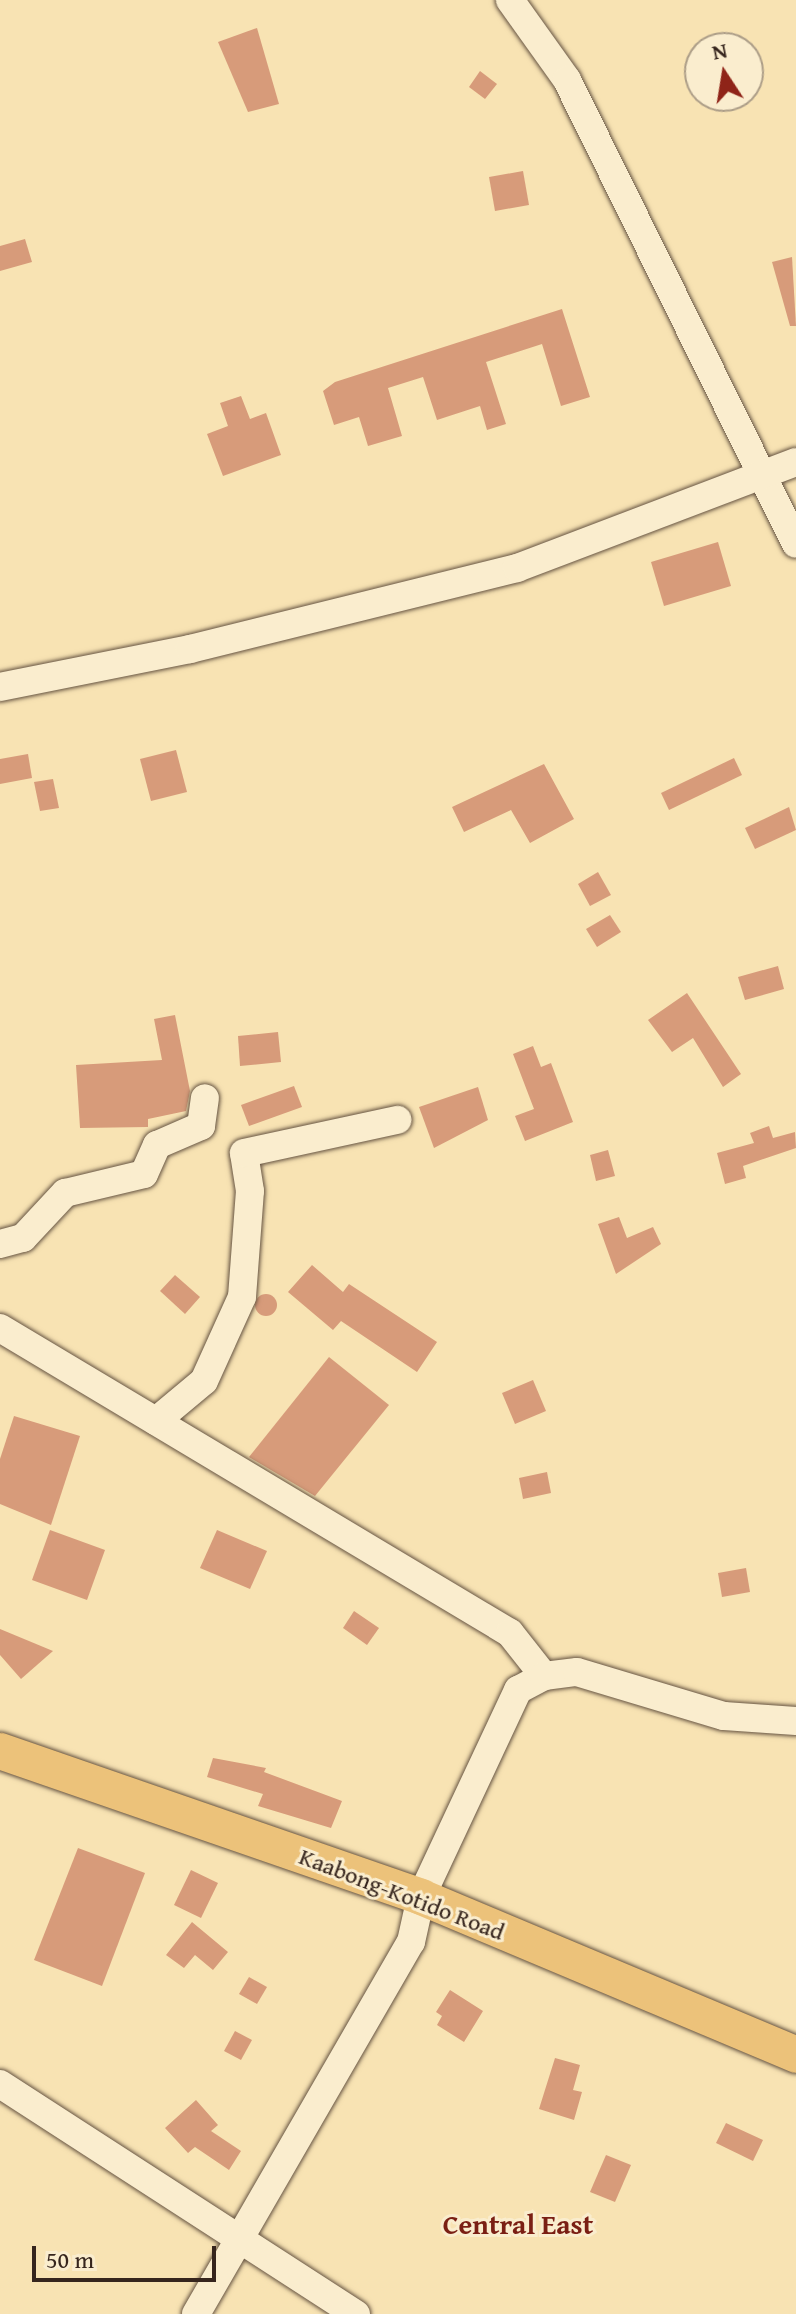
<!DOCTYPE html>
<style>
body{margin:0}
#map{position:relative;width:796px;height:2314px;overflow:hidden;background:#f8e3b3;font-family:"Gentium Book Plus",serif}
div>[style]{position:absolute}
.building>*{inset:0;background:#d79b7a}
.round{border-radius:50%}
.roads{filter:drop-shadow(0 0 2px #665442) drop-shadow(0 0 2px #665442)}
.minor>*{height:28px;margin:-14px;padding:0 14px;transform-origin:14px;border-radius:14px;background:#faedce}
.major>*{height:36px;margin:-18px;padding:0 18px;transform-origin:18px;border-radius:18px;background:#ecc27a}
span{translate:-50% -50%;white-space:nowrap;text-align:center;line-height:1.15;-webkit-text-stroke:6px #faedce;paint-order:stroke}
.street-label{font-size:24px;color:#36251d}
.quarter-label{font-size:28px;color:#7a1f14;font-weight:700}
.north{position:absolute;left:684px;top:32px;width:80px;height:80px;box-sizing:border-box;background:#faedce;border:2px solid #ac9d87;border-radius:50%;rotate:348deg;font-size:22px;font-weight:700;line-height:32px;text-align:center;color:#36251d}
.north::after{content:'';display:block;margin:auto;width:28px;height:36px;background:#8f2418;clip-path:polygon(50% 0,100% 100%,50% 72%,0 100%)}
.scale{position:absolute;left:32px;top:2246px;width:184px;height:36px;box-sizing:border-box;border:4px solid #36251d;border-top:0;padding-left:10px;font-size:24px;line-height:28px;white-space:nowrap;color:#36251d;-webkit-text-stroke:6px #faedce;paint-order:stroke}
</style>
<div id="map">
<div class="building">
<div style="clip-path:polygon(257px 28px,279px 104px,248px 112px,218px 42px)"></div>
<div style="clip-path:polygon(480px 71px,497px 84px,485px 99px,469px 87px)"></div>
<div style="clip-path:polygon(523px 171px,529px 205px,495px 211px,489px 177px)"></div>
<div style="clip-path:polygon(25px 239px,32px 262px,0 271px,0 246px)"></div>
<div style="clip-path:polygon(792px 257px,796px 326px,790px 326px,772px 262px)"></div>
<div style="clip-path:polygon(562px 309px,590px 397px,561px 406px,542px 344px,486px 362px,506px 424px,487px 430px,480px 406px,437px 420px,423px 377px,388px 388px,402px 436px,368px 446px,359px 417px,334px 425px,323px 391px,335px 382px)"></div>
<div style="clip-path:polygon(241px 396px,250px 419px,266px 413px,281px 455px,223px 476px,207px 434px,228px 426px,220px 403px)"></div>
<div style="clip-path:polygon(718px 542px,731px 586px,664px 606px,651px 562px)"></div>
<div style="clip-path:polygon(176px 750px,187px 792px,151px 801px,140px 759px)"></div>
<div style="clip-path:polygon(28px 754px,32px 778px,0 784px,0 759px)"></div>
<div style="clip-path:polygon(734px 758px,742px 775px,669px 810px,661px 793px)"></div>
<div style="clip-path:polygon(544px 764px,574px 819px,530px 843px,511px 810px,464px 832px,452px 807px)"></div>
<div style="clip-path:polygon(53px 779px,59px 808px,40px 811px,34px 782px)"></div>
<div style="clip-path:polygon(789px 807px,796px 830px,755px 849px,745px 828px)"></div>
<div style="clip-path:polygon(598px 872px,611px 895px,590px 906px,578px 884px)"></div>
<div style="clip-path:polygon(610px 915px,621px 932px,597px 947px,586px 929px)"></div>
<div style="clip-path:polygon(778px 966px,784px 989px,745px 1000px,738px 977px)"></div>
<div style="clip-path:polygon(687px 993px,741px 1074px,723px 1087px,693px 1038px,672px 1052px,648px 1020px)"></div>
<div style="clip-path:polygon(175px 1015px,190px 1091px,186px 1111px,148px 1119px,148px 1127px,80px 1128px,76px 1065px,162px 1060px,154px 1019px)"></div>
<div style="clip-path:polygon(278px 1032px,281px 1062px,240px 1066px,238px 1036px)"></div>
<div style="clip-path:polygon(533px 1046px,541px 1067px,551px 1063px,573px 1122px,525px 1141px,515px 1116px,534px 1109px,513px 1054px)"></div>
<div style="clip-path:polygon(294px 1086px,302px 1107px,249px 1126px,241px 1105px)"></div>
<div style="clip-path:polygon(478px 1087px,488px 1120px,434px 1148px,419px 1107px)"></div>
<div style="clip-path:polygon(769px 1126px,773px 1138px,795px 1132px,796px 1148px,743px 1166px,746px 1178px,725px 1184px,717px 1153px,754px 1143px,750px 1133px)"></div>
<div style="clip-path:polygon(608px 1150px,615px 1176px,596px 1181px,590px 1155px)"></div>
<div style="clip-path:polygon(619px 1217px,627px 1238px,653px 1227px,661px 1244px,616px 1274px,598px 1224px)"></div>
<div style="clip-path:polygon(312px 1265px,343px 1292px,349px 1284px,437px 1342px,417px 1372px,341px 1321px,333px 1330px,288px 1292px)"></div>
<div style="clip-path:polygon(175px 1275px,200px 1297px,185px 1314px,160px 1291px)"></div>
<div class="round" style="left:255px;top:1294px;width:22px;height:22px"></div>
<div style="clip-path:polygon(329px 1357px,389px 1405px,315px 1496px,249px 1457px)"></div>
<div style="clip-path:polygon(533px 1380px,546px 1411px,515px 1424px,502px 1393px)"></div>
<div style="clip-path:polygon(14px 1416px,80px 1436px,51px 1525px,0 1504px,0 1459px)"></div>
<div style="clip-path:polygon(547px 1472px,551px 1493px,523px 1499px,519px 1478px)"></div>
<div style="clip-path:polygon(50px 1530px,105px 1550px,87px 1600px,32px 1580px)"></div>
<div style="clip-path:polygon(217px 1530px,267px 1551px,250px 1589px,200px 1568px)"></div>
<div style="clip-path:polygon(746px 1568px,750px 1592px,722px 1597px,718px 1573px)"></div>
<div style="clip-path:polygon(354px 1611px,379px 1628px,367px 1645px,343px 1628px)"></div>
<div style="clip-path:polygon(0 1629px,53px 1651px,21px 1679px,0 1655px)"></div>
<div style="clip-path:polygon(213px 1758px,266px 1768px,264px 1772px,342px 1801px,331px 1828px,258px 1806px,263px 1794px,207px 1777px)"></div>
<div style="clip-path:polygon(78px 1848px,145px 1873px,102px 1986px,34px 1960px)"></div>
<div style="clip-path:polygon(191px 1870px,218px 1883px,201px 1918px,174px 1905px)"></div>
<div style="clip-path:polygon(192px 1922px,228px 1952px,213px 1970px,195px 1955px,184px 1968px,166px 1955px)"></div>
<div style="clip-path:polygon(249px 1977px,267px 1987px,257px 2004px,239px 1994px)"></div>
<div style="clip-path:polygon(450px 1990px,483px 2011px,464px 2042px,437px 2025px,442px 2016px,436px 2012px)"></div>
<div style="clip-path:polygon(235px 2031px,252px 2040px,241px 2060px,224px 2051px)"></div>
<div style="clip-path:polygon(555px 2058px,580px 2065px,573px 2090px,582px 2092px,574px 2120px,539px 2109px)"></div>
<div style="clip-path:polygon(196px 2100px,218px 2125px,211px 2131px,241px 2151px,229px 2170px,195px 2147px,188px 2153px,165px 2128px)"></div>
<div style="clip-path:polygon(726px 2123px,763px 2140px,753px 2161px,716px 2143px)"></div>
<div style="clip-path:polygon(606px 2155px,631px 2165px,615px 2202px,590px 2192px)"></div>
</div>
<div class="roads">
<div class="minor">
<div style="left:510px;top:0;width:98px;rotate:54.5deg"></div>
<div style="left:567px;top:80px;width:517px;rotate:63.73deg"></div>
<div style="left:0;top:687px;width:194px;rotate:-11.3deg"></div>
<div style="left:190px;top:649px;width:337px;rotate:-13.9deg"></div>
<div style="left:517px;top:568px;width:298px;rotate:-20.8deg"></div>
<div style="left:0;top:1244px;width:24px;rotate:-15deg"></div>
<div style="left:23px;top:1238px;width:62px;rotate:-47deg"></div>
<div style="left:65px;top:1193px;width:81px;rotate:-13.5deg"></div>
<div style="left:144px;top:1174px;width:32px;rotate:-66deg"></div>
<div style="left:157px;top:1145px;width:48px;rotate:-23.4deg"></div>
<div style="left:201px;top:1126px;width:28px;rotate:-82deg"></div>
<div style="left:0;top:1328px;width:594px;rotate:30.88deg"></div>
<div style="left:510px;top:1633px;width:55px;rotate:51.7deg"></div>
<div style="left:156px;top:1421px;width:62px;rotate:-39.8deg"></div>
<div style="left:204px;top:1381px;width:92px;rotate:-65.7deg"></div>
<div style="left:242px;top:1297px;width:106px;rotate:-85.7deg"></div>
<div style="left:250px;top:1191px;width:38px;rotate:-99deg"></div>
<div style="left:244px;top:1153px;width:157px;rotate:-12.2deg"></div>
<div style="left:0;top:2084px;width:424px;rotate:32.9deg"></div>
<div style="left:196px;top:2314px;width:430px;rotate:-60deg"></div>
<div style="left:411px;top:1942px;width:46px;rotate:-77.5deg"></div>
<div style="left:421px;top:1897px;width:229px;rotate:-64.9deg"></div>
<div style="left:518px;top:1690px;width:30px;rotate:-28deg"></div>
<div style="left:544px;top:1676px;width:33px;rotate:-7deg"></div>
<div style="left:577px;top:1672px;width:153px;rotate:16.7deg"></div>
<div style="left:724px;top:1716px;width:72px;rotate:4deg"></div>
</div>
<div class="major">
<div style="left:0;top:1751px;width:446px;rotate:19.1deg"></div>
<div style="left:421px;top:1897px;width:407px;rotate:22.8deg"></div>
</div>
</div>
<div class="street-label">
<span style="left:402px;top:1894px;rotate:21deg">Kaabong-Kotido Road</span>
</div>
<div class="quarter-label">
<span style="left:518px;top:2224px">Central East</span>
</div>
<div class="north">N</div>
<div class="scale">50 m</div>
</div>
